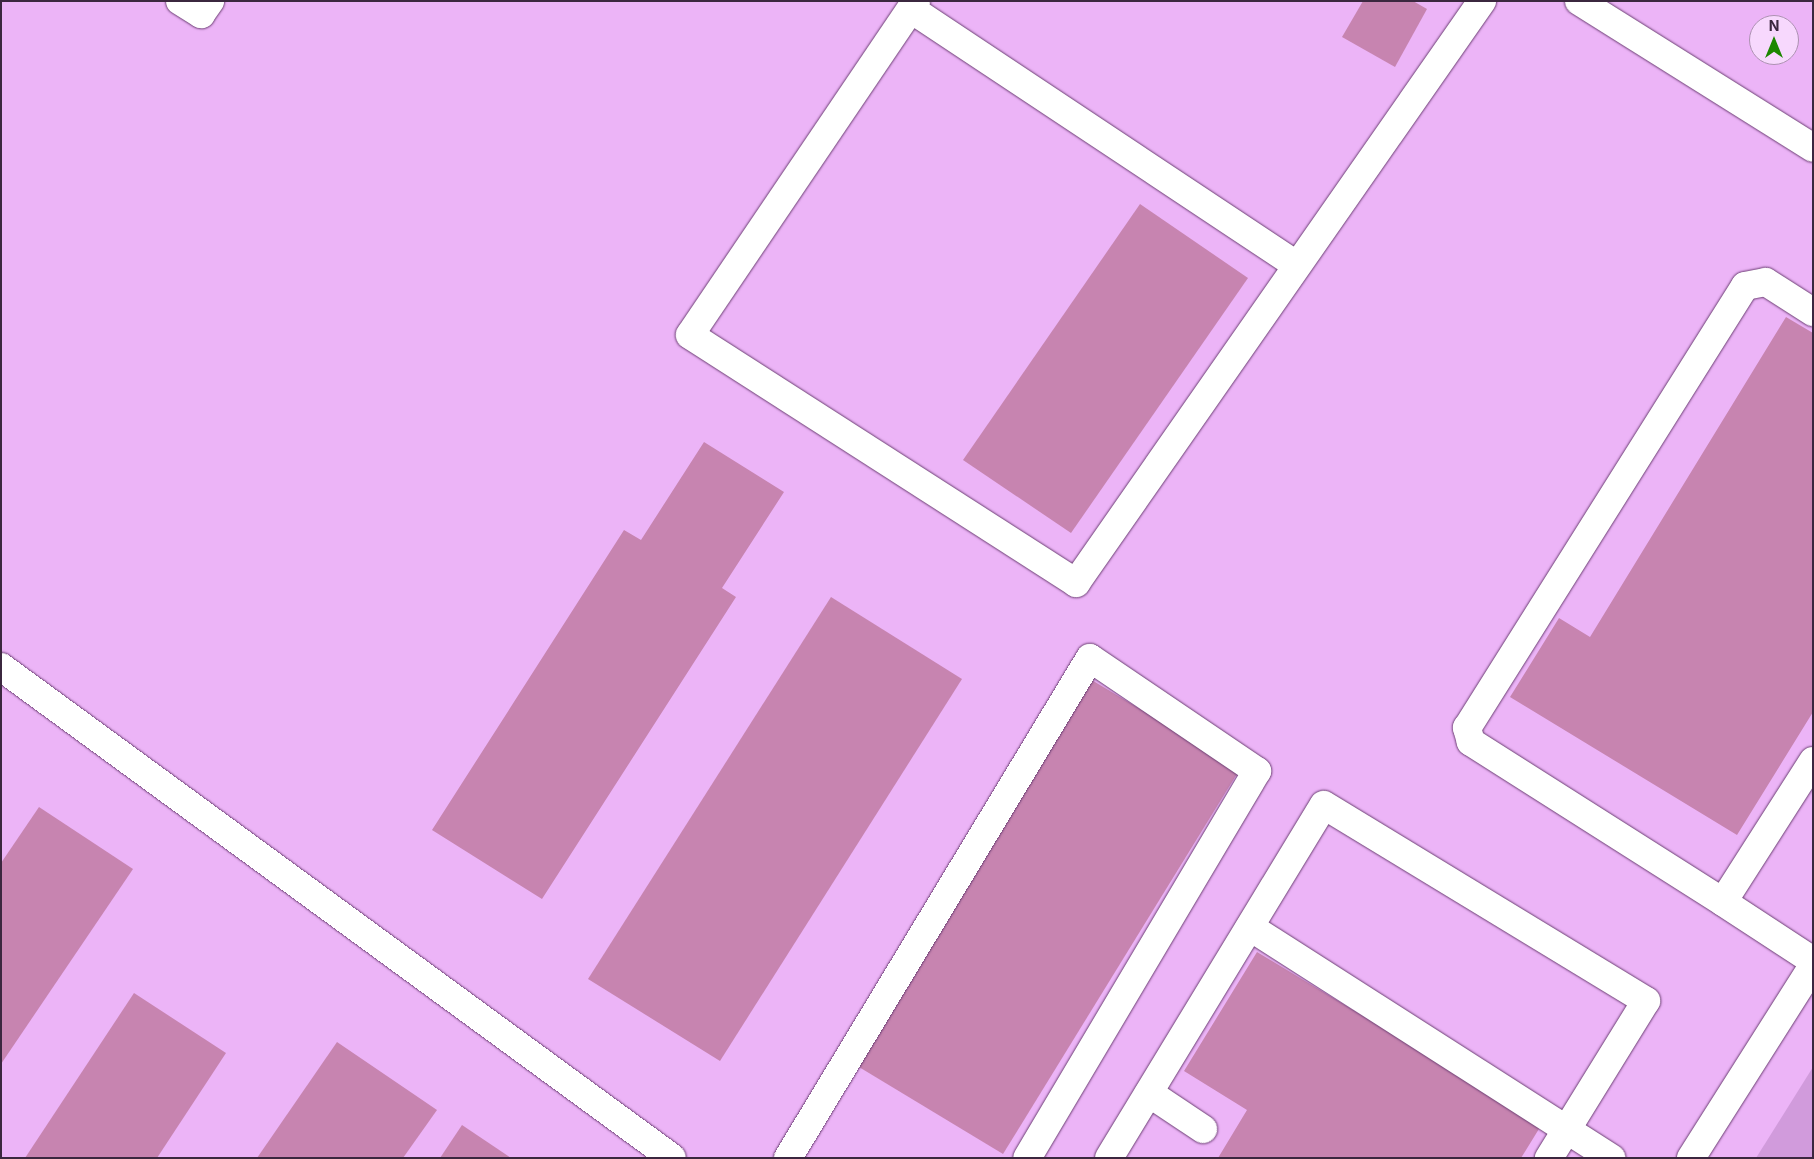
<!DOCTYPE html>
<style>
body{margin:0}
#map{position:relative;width:1814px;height:1159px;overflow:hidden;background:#f0c6f7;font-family:Inter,sans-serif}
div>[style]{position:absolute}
.built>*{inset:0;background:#ecb4f7}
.green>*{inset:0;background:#d19bdc}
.building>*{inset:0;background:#c784b0}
.roads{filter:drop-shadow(0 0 1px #6b3e73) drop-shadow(0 0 1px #6b3e73)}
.minor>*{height:28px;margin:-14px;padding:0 14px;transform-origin:14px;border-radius:14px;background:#fff}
span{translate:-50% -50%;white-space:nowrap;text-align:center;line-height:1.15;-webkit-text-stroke:4px #f7d8fd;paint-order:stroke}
.frame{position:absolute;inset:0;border:2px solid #3b273f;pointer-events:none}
.north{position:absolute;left:1749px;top:15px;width:50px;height:50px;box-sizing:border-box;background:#f7d8fd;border:1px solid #ac91b1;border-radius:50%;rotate:0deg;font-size:14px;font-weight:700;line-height:20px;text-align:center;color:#3b273f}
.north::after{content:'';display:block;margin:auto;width:18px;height:22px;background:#1c8700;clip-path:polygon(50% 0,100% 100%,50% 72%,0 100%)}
</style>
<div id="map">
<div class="built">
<div style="clip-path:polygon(evenodd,1px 1px,1813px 1px,1813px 1158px,1px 1158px,1px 1px,1759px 25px,1789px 25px,1789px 55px,1759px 55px,1759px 25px)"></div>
</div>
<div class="green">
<div style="clip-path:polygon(1813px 1067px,1813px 1158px,1756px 1158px)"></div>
</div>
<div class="building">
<div style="clip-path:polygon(1363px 1px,1413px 1px,1427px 9px,1395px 67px,1342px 37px)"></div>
<div style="clip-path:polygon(1140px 204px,1248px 278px,1071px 533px,963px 460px)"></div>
<div style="clip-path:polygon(1786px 317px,1813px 333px,1813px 712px,1737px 835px,1510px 697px,1559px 618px,1590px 637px)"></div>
<div style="clip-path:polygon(704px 442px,784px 492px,722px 588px,736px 597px,542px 899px,432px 830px,624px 530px,641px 540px)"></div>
<div style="clip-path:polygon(831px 597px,962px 679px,720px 1061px,588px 979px)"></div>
<div style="clip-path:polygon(1090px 679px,1240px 769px,1003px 1154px,854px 1064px)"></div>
<div style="clip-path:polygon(39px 807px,133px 869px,1px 1064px,1px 863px)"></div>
<div style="clip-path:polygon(1257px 952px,1542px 1124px,1521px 1158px,1218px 1158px,1247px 1110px,1184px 1071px)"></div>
<div style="clip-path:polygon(134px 993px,226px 1053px,157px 1158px,25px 1158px)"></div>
<div style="clip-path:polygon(337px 1042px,437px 1110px,403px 1158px,257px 1158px)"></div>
<div style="clip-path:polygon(462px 1125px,511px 1158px,440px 1158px)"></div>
</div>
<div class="roads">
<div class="minor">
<div style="left:180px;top:1px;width:25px;rotate:32deg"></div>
<div style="left:201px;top:14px;width:16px;rotate:-55deg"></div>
<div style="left:916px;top:1px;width:403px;rotate:124.1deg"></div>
<div style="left:690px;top:335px;width:459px;rotate:32.7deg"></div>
<div style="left:1076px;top:583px;width:710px;rotate:-55.1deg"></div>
<div style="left:1579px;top:1px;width:276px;rotate:32.1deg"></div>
<div style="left:911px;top:9px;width:462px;rotate:33.6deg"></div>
<div style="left:1px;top:667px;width:831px;rotate:36.19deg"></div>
<div style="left:1813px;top:761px;width:167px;rotate:122.6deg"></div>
<div style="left:1723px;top:902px;width:108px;rotate:33.2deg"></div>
<div style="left:1723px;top:902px;width:299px;rotate:-147.6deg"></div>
<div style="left:1471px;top:742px;width:15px;rotate:-106deg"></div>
<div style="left:1467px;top:728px;width:522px;rotate:-57.83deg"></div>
<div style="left:1745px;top:286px;width:21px;rotate:-11deg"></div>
<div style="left:1766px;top:282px;width:56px;rotate:32.6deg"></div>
<div style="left:1250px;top:927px;width:429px;rotate:32.6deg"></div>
<div style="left:1149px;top:1093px;width:65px;rotate:33.7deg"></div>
<div style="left:788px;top:1158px;width:584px;rotate:-58.87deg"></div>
<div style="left:1090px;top:658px;width:202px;rotate:34.1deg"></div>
<div style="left:1257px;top:771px;width:450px;rotate:120.7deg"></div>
<div style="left:1109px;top:1158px;width:413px;rotate:-58.7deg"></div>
<div style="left:1324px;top:805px;width:377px;rotate:31.3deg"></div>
<div style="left:1646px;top:1001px;width:185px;rotate:121.7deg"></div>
<div style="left:1691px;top:1158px;width:227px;rotate:-57.6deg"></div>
</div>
</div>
<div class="frame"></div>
<div class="north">N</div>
</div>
